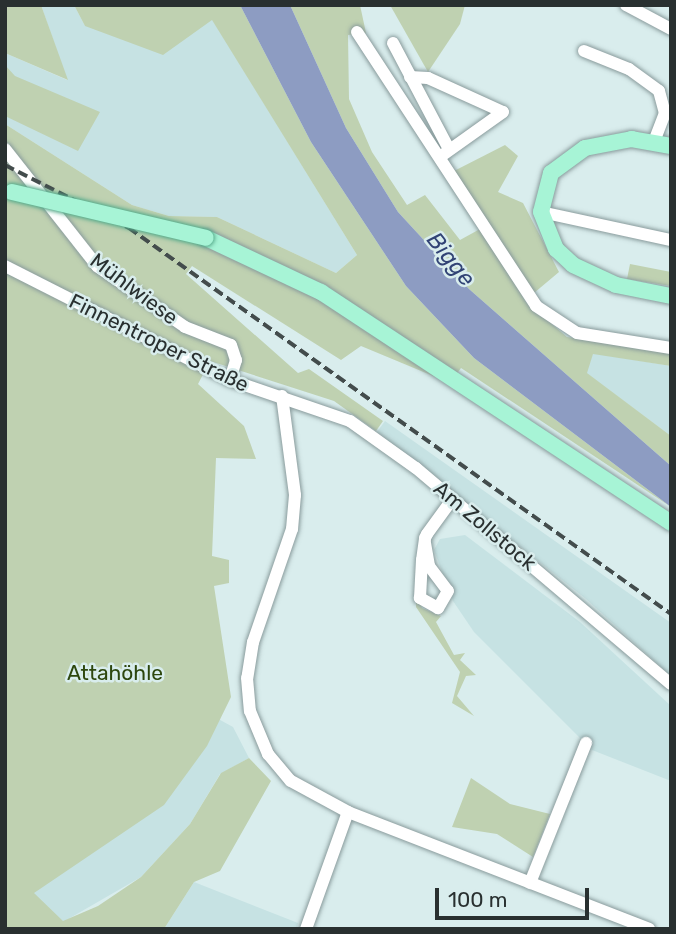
<!DOCTYPE html>
<meta charset="utf-8">
<style>
body{margin:0}
#map{position:relative;width:676px;height:934px;overflow:hidden;background:#d9eded;font-family:Rubik,sans-serif}
div>[style]{position:absolute}
.built>*{inset:0;background:#c6e2e3}
.green>*{inset:0;background:#bfd1b1}
.water>*{inset:0;background:#8d9cc2}
.roads{filter:drop-shadow(0 0 2px #899b9c) drop-shadow(0 0 2px #899b9c)}
.minor>*{height:12px;margin:-6px;padding:0 6px;transform-origin:6px;border-radius:6px;background:#fff}
.major>*{height:16px;margin:-8px;padding:0 8px;transform-origin:8px;border-radius:8px;background:#a7f4d6}
.rail>*{height:3.5px;margin-top:-1.75px;transform-origin:0;background:repeating-linear-gradient(90deg,#434c4c 0 10px,transparent 0 15px)}
.bridges{filter:drop-shadow(0 0 2px #55aa8a) drop-shadow(0 0 2px #55aa8a)}
.major-bridge>*{height:16px;margin:-8px;padding:0 8px;transform-origin:8px;border-radius:8px;background:#a7f4d6}
span{translate:-50% -50%;white-space:nowrap;text-align:center;line-height:1.15;-webkit-text-stroke:5px #d9eded;paint-order:stroke}
.street-label{font-size:21px;color:#293030}
.park-label{font-size:21px;color:#2d470e}
.water-label{font-size:23px;color:#314375;font-style:italic}
.frame{position:absolute;inset:0;border:7px solid #293030;pointer-events:none}
.scale{position:absolute;left:435px;top:888px;width:154px;height:32px;box-sizing:border-box;border:4px solid #293030;border-top:0;padding-left:9px;font-size:21px;line-height:24px;white-space:nowrap;color:#293030;-webkit-text-stroke:5px #d9eded;paint-order:stroke}
</style>
<div id="map">
<div class="built">
<div style="clip-path:polygon(41px 5px,74px 5px,85px 26px,212px 19px,357px 255px,336px 273px,217px 217px,169px 216px,132px 205px,5px 124px,5px 53px,67px 80px)"></div>
<div style="clip-path:polygon(593px 353px,671px 366px,671px 436px,586px 373px)"></div>
<div style="clip-path:polygon(385px 421px,671px 623px,671px 676px,586px 599px,377px 432px)"></div>
<div style="clip-path:polygon(465px 535px,580px 622px,671px 706px,671px 781px,592px 750px,474px 632px,453px 601px,434px 550px,440px 539px)"></div>
<div style="clip-path:polygon(211px 715px,233px 727px,249px 758px,220px 774px,190px 824px,141px 877px,63px 922px,31px 891px)"></div>
<div style="clip-path:polygon(194px 882px,298px 923px,297px 929px,164px 929px)"></div>
</div>
<div class="green">
<div style="clip-path:polygon(5px 5px,41px 5px,68px 80px,5px 53px)"></div>
<div style="clip-path:polygon(74px 5px,240px 5px,311px 142px,406px 286px,474px 358px,671px 507px,461px 368px,450px 383px,361px 346px,341px 360px,192px 266px,186px 274px,298px 373px,309px 369px,383px 421px,376px 431px,334px 401px,210px 361px,198px 384px,244px 426px,256px 459px,216px 458px,212px 556px,229px 560px,229px 583px,214px 586px,231px 697px,207px 746px,164px 805px,34px 893px,63px 921px,98px 906px,141px 877px,190px 824px,221px 773px,249px 758px,271px 781px,220px 871px,194px 882px,164px 929px,5px 929px,5px 124px,132px 205px,169px 216px,217px 217px,336px 273px,357px 255px,212px 20px,163px 55px,85px 26px)"></div>
<div style="clip-path:polygon(290px 5px,360px 5px,366px 33px,348px 35px,349px 99px,372px 152px,407px 205px,425px 195px,460px 240px,480px 229px,526px 302px,567px 337px,671px 353px,671px 366px,593px 354px,587px 373px,671px 436px,671px 466px,469px 289px,398px 212px,346px 128px)"></div>
<div style="clip-path:polygon(390px 5px,465px 5px,460px 24px,428px 72px)"></div>
<div style="clip-path:polygon(5px 65px,15px 76px,100px 112px,78px 151px,5px 116px)"></div>
<div style="clip-path:polygon(505px 145px,518px 156px,498px 192px,523px 203px,559px 272px,534px 293px,454px 171px)"></div>
<div style="clip-path:polygon(630px 264px,671px 272px,671px 286px,627px 279px)"></div>
<div style="clip-path:polygon(416px 593px,422px 608px,441px 616px,436px 622px,454px 655px,465px 653px,460px 660px,476px 675px,466px 676px,457px 696px,474px 716px,452px 703px,460px 672px,416px 607px)"></div>
<div style="clip-path:polygon(471px 778px,510px 804px,550px 814px,533px 857px,497px 834px,452px 827px)"></div>
</div>
<div class="water">
<div style="clip-path:polygon(240px 5px,290px 5px,346px 128px,398px 212px,469px 289px,671px 466px,671px 507px,474px 358px,406px 286px,311px 142px)"></div>
</div>
<div class="roads">
<div class="minor">
<div style="left:626px;top:5px;width:51px;rotate:28.1deg"></div>
<div style="left:357px;top:32px;width:327px;rotate:56.8deg"></div>
<div style="left:536px;top:306px;width:49px;rotate:33.4deg"></div>
<div style="left:577px;top:333px;width:95px;rotate:9.1deg"></div>
<div style="left:393px;top:43px;width:120px;rotate:62.2deg"></div>
<div style="left:584px;top:51px;width:48px;rotate:21.8deg"></div>
<div style="left:629px;top:69px;width:37px;rotate:36deg"></div>
<div style="left:659px;top:91px;width:23px;rotate:75deg"></div>
<div style="left:665px;top:113px;width:30px;rotate:111deg"></div>
<div style="left:410px;top:77px;width:18px;rotate:3deg"></div>
<div style="left:428px;top:78px;width:82px;rotate:24.4deg"></div>
<div style="left:503px;top:112px;width:76px;rotate:144.6deg"></div>
<div style="left:5px;top:149px;width:149px;rotate:51.8deg"></div>
<div style="left:97px;top:266px;width:107px;rotate:34.7deg"></div>
<div style="left:185px;top:327px;width:49px;rotate:21.4deg"></div>
<div style="left:231px;top:345px;width:16px;rotate:72deg"></div>
<div style="left:236px;top:360px;width:21px;rotate:107deg"></div>
<div style="left:541px;top:212px;width:133px;rotate:12.2deg"></div>
<div style="left:5px;top:266px;width:252px;rotate:26.9deg"></div>
<div style="left:230px;top:380px;width:127px;rotate:18.9deg"></div>
<div style="left:350px;top:421px;width:81px;rotate:35.5deg"></div>
<div style="left:416px;top:468px;width:334px;rotate:40.3deg"></div>
<div style="left:282px;top:396px;width:100px;rotate:82.5deg"></div>
<div style="left:295px;top:495px;width:34px;rotate:95deg"></div>
<div style="left:292px;top:529px;width:120px;rotate:109deg"></div>
<div style="left:253px;top:642px;width:36px;rotate:99deg"></div>
<div style="left:247px;top:678px;width:33px;rotate:85deg"></div>
<div style="left:250px;top:711px;width:47px;rotate:67.3deg"></div>
<div style="left:268px;top:754px;width:35px;rotate:50deg"></div>
<div style="left:291px;top:781px;width:65px;rotate:28.5deg"></div>
<div style="left:348px;top:812px;width:323px;rotate:21.2deg"></div>
<div style="left:425px;top:543px;width:23px;rotate:80deg"></div>
<div style="left:429px;top:566px;width:31px;rotate:53deg"></div>
<div style="left:448px;top:591px;width:20px;rotate:120deg"></div>
<div style="left:438px;top:608px;width:21px;rotate:-151deg"></div>
<div style="left:420px;top:598px;width:38px;rotate:-87deg"></div>
<div style="left:422px;top:560px;width:22px;rotate:-82deg"></div>
<div style="left:425px;top:538px;width:4px;rotate:-63deg"></div>
<div style="left:427px;top:534px;width:39px;rotate:-54deg"></div>
<div style="left:530px;top:883px;width:151px;rotate:-68.2deg"></div>
<div style="left:306px;top:929px;width:124px;rotate:-70.3deg"></div>
</div>
<div class="major">
<div style="left:671px;top:146px;width:40px;rotate:-170deg"></div>
<div style="left:632px;top:139px;width:48px;rotate:169.2deg"></div>
<div style="left:585px;top:148px;width:42px;rotate:143.7deg"></div>
<div style="left:551px;top:173px;width:40px;rotate:104.4deg"></div>
<div style="left:541px;top:212px;width:40px;rotate:68deg"></div>
<div style="left:556px;top:249px;width:23px;rotate:43deg"></div>
<div style="left:573px;top:265px;width:47px;rotate:24.9deg"></div>
<div style="left:616px;top:285px;width:56px;rotate:11.3deg"></div>
<div style="left:206px;top:238px;width:127px;rotate:25.2deg"></div>
<div style="left:321px;top:292px;width:419px;rotate:33.4deg"></div>
</div>
</div>
<div class="rail">
<div style="left:5px;top:165px;width:139px;rotate:26.9deg"></div>
<div style="left:129px;top:228px;width:665px;rotate:35.46deg"></div>
</div>
<div class="bridges">
<div class="major-bridge">
<div style="left:12px;top:192px;width:199px;rotate:13.3deg"></div>
</div>
</div>
<div class="street-label">
<span style="left:134px;top:289px;rotate:37deg">Mühlwiese</span>
<span style="left:159px;top:343px;rotate:26deg">Finnentroper Straße</span>
<span style="left:485px;top:526px;rotate:40deg">Am Zollstock</span>
</div>
<div class="park-label">
<span style="left:115px;top:673px">Attahöhle</span>
</div>
<div class="water-label">
<span style="left:451px;top:259px;rotate:51deg">Bigge</span>
</div>
<div class="frame"></div>
<div class="scale">100 m</div>
</div>
